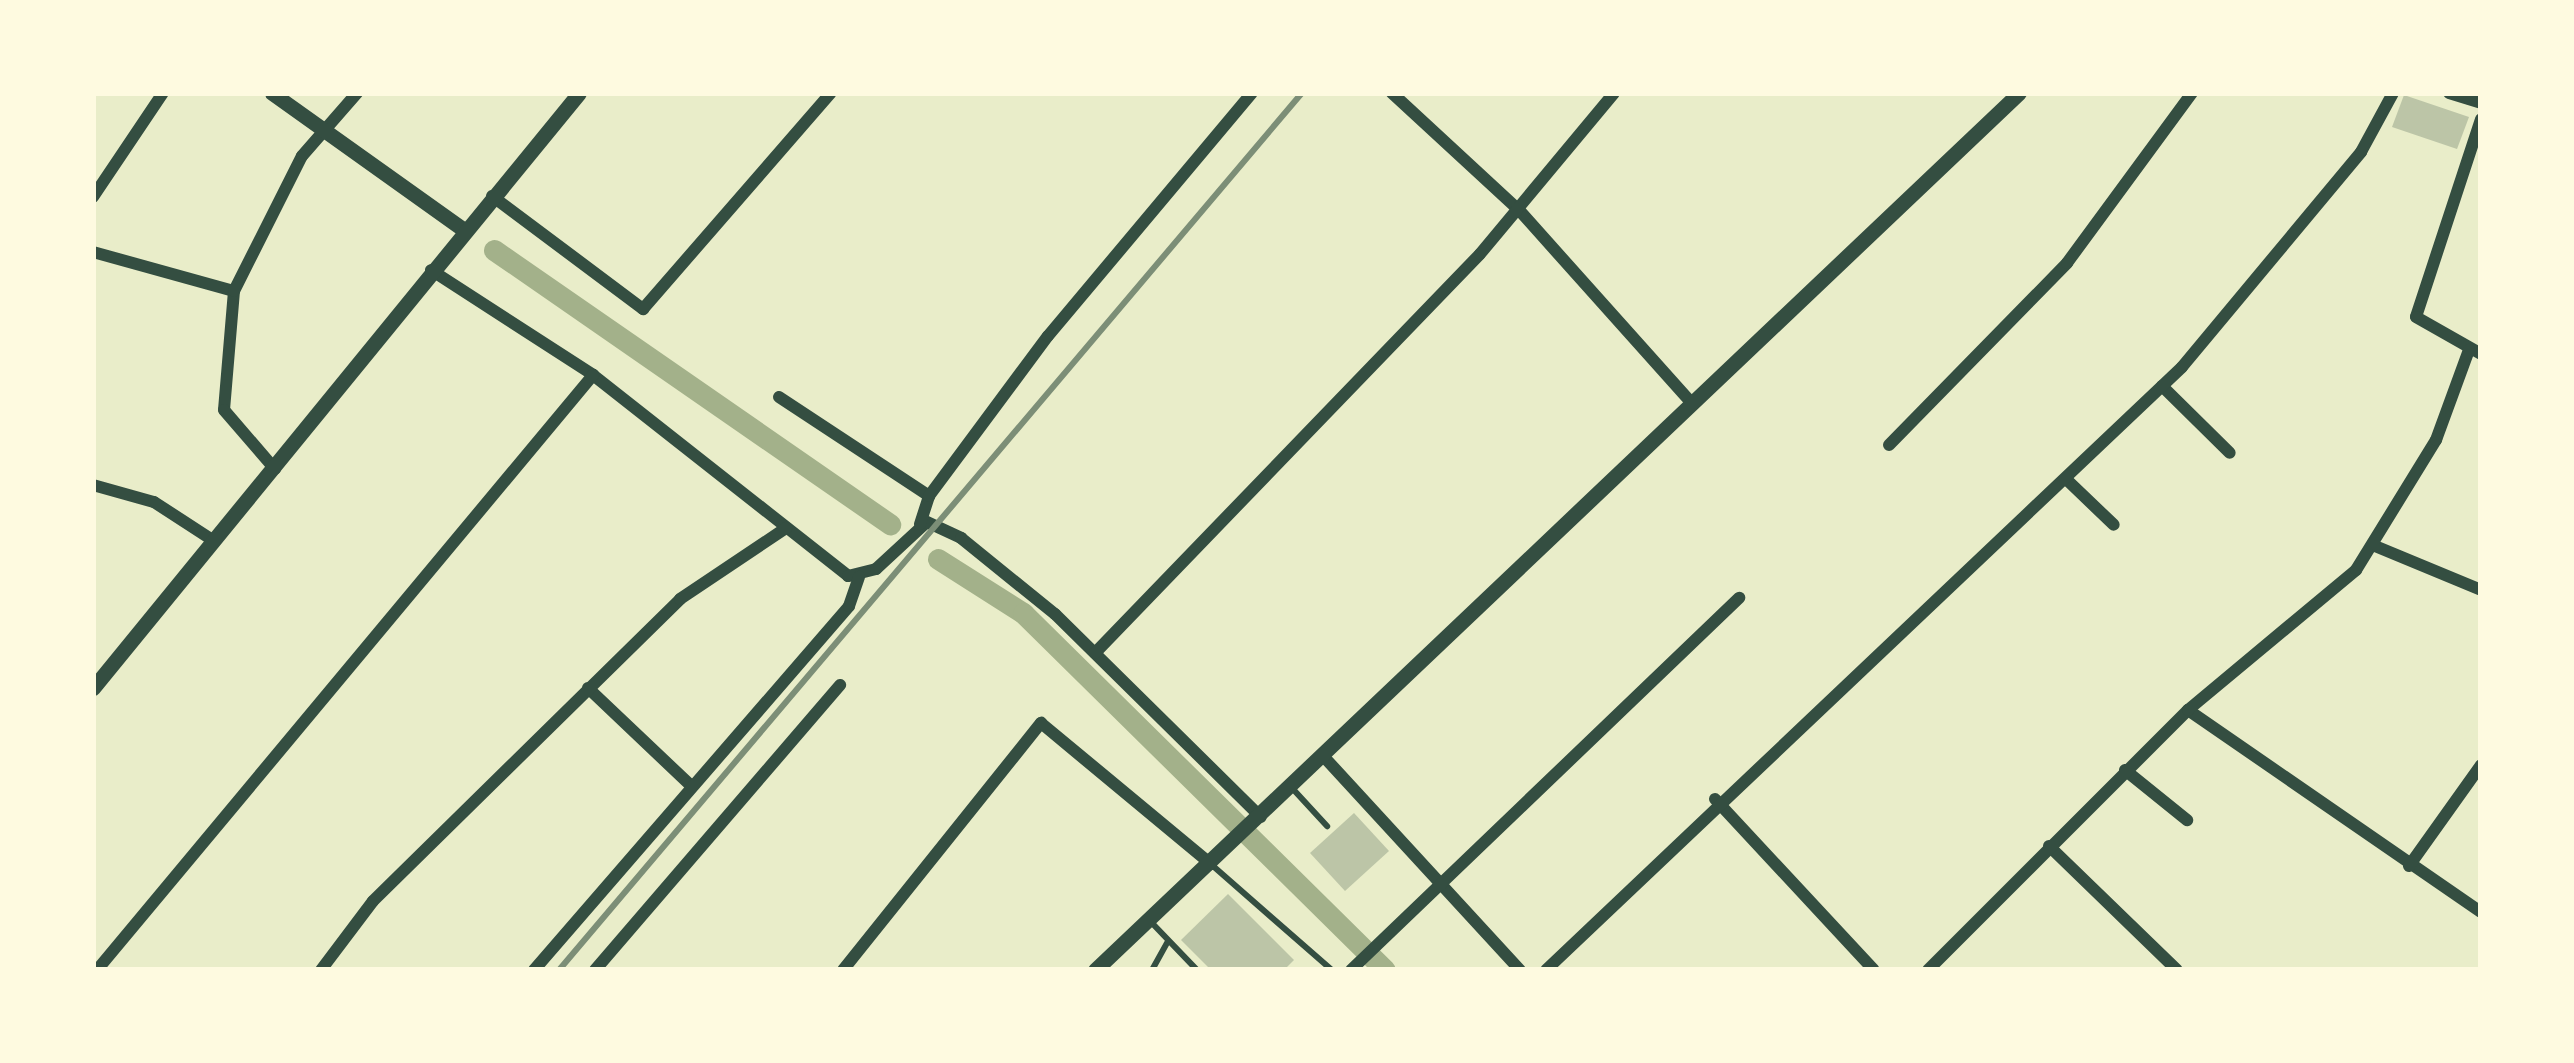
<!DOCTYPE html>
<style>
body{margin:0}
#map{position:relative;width:2574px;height:1063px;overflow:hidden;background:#e9edc9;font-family:Bitter,serif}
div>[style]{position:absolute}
.canal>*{height:21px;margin:-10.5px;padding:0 10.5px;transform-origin:10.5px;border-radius:10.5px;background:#a3b18a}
.building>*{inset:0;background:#bcc5a7}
.service>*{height:6px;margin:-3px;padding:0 3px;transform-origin:3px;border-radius:3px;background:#344e41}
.minor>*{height:12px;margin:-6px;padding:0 6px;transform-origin:6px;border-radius:6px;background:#344e41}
.tertiary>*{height:15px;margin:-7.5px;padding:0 7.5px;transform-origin:7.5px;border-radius:7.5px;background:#344e41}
.rail>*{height:6px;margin:-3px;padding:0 3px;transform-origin:3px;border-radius:3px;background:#7c8e77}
span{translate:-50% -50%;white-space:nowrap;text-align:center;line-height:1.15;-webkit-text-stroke:12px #fefae0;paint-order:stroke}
.frame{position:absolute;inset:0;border:96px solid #fefae0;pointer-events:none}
</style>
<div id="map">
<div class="canal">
<div style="left:494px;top:250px;width:482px;rotate:34.7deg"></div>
<div style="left:938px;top:559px;width:101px;rotate:32.4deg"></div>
<div style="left:1023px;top:613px;width:508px;rotate:44.6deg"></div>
</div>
<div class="building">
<div style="clip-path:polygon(2404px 95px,2469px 117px,2457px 149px,2392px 127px)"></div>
<div style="clip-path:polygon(1354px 813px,1389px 851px,1345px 891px,1310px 853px)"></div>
<div style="clip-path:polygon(1228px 894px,1294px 960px,1284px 970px,1211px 970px,1181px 940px)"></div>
</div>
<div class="service">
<div style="left:1292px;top:788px;width:52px;rotate:47.4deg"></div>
<div style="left:1213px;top:866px;width:158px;rotate:41.2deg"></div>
<div style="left:1151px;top:922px;width:66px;rotate:46.2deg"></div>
<div style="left:1152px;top:970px;width:33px;rotate:-61deg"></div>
</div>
<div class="minor">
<div style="left:1392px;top:93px;width:173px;rotate:42.7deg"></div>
<div style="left:1519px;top:210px;width:256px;rotate:48.2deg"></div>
<div style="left:2449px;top:93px;width:34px;rotate:17deg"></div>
<div style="left:2481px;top:119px;width:208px;rotate:108.2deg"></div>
<div style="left:2416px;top:317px;width:75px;rotate:29.6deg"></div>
<div style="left:492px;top:196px;width:189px;rotate:36.8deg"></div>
<div style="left:643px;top:309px;width:286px;rotate:-49deg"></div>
<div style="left:93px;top:197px;width:125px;rotate:-56.1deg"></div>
<div style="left:93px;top:252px;width:146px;rotate:15.5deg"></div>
<div style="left:234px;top:291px;width:119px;rotate:94.8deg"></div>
<div style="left:224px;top:410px;width:78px;rotate:49.2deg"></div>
<div style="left:431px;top:270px;width:193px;rotate:32.9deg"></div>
<div style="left:593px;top:375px;width:325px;rotate:38.2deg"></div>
<div style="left:848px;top:576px;width:29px;rotate:-14deg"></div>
<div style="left:876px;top:569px;width:69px;rotate:-42.7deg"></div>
<div style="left:927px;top:522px;width:38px;rotate:25deg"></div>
<div style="left:961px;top:538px;width:121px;rotate:39deg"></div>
<div style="left:1055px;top:614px;width:289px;rotate:44.6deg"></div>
<div style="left:234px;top:291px;width:151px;rotate:-63.3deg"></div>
<div style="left:302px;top:156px;width:84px;rotate:-48.9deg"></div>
<div style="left:2162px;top:386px;width:95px;rotate:44.6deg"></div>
<div style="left:779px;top:397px;width:180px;rotate:33.4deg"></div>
<div style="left:1889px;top:445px;width:255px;rotate:-45.6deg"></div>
<div style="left:2067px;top:263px;width:211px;rotate:-53.7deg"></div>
<div style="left:2066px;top:479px;width:66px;rotate:43.8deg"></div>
<div style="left:93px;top:485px;width:63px;rotate:15.6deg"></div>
<div style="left:154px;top:502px;width:72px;rotate:33deg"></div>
<div style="left:920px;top:524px;width:29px;rotate:-72deg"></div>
<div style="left:929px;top:496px;width:199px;rotate:-53.4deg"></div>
<div style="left:1048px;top:336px;width:317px;rotate:-50deg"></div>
<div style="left:2375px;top:546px;width:115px;rotate:22.5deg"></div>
<div style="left:1095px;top:653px;width:554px;rotate:-46.02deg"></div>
<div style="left:1480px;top:254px;width:209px;rotate:-50.2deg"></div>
<div style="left:588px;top:688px;width:139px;rotate:43.5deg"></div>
<div style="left:2188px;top:710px;width:356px;rotate:34.6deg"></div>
<div style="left:1325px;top:758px;width:288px;rotate:47.4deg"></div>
<div style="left:2125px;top:770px;width:80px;rotate:38.9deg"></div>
<div style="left:1715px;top:799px;width:233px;rotate:47.1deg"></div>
<div style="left:2049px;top:846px;width:178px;rotate:44.1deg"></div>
<div style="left:2409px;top:866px;width:124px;rotate:-54.5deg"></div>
<div style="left:97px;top:970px;width:775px;rotate:-50.18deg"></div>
<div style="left:321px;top:970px;width:86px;rotate:-53deg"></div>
<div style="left:373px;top:901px;width:431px;rotate:-44.5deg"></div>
<div style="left:680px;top:599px;width:128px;rotate:-33.8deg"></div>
<div style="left:534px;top:970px;width:481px;rotate:-49.1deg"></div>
<div style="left:849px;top:606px;width:31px;rotate:-71deg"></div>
<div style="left:595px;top:970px;width:376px;rotate:-49.3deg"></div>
<div style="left:843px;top:970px;width:317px;rotate:-51.3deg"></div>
<div style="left:1041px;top:723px;width:221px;rotate:39.7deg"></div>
<div style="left:1351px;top:970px;width:538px;rotate:-43.79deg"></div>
<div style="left:1546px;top:970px;width:876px;rotate:-43.47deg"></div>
<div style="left:2182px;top:367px;width:280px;rotate:-50.2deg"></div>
<div style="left:2361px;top:152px;width:67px;rotate:-61.5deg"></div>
<div style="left:1928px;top:970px;width:368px;rotate:-45deg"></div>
<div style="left:2188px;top:710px;width:219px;rotate:-39.8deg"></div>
<div style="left:2356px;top:570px;width:153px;rotate:-58.4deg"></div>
<div style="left:2436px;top:440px;width:96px;rotate:-69.9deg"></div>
</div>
<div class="tertiary">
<div style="left:272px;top:93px;width:234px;rotate:35.5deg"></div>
<div style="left:93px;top:688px;width:768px;rotate:-50.76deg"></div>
<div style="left:1095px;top:970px;width:1274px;rotate:-43.51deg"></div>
</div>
<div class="rail">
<div style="left:559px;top:970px;width:1149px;rotate:-49.73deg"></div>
</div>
<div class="frame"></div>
</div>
